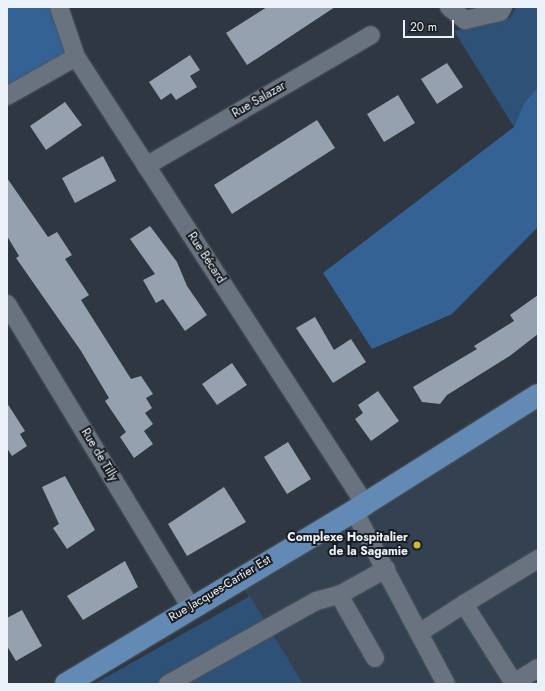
<!DOCTYPE html>
<meta charset="utf-8">
<style>
body{margin:0}
#map{position:relative;width:545px;height:691px;overflow:hidden;background:#2e3742;font-family:Jost,sans-serif}
div>[style]{position:absolute}
.built>*{inset:0;background:#334151}
.green>*{inset:0;background:#2e5177}
.forest>*{inset:0;background:#346294}
.building>*{inset:0;background:#95a1ae}
.roads{filter:drop-shadow(0 0 1px #4d555e) drop-shadow(0 0 1px #4d555e)}
.minor>*{height:18px;margin:-9px;padding:0 9px;transform-origin:9px;border-radius:9px;background:#68737f}
.major>*{height:22px;margin:-11px;padding:0 11px;transform-origin:11px;border-radius:11px;background:#638ab5}
.dots>*{width:11px;height:11px;translate:-50% -50%;box-sizing:border-box;border:2px solid #1a1e23;border-radius:50%}
span{translate:-50% -50%;white-space:nowrap;text-align:center;line-height:1.15;-webkit-text-stroke:4px #1a1e23;paint-order:stroke}
.street-label{font-size:12px;color:#ebf1f8}
.poi-label{font-size:12px;color:#ebf1f8;font-weight:700}
.right{translate:-100% -50%;text-align:right}
.frame{position:absolute;inset:0;border:8px solid #ebf1f8;pointer-events:none}
.scale{position:absolute;left:403px;top:20px;width:51px;height:18px;box-sizing:border-box;border:2px solid #ebf1f8;border-top:0;padding-left:5px;font-size:12px;line-height:14px;white-space:nowrap;color:#ebf1f8;-webkit-text-stroke:3px #1a1e23;paint-order:stroke}
</style>
<div id="map">
<div class="built">
<div style="clip-path:polygon(538px 395px,538px 684px,303px 684px,237px 579px)"></div>
</div>
<div class="green">
<div style="clip-path:polygon(516px 7px,538px 7px,538px 87px,524px 103px,514px 127px,454px 31px,510px 18px)"></div>
<div style="clip-path:polygon(250px 596px,303px 684px,94px 684px)"></div>
</div>
<div class="forest">
<div style="clip-path:polygon(7px 7px,64px 7px,76px 57px,7px 96px)"></div>
<div style="clip-path:polygon(538px 87px,538px 227px,452px 314px,372px 349px,323px 273px,514px 127px,524px 103px)"></div>
</div>
<div class="building">
<div style="clip-path:polygon(267px 7px,335px 7px,247px 65px,226px 33px)"></div>
<div style="clip-path:polygon(190px 55px,200px 70px,190px 76px,197px 87px,176px 100px,171px 93px,161px 100px,149px 82px)"></div>
<div style="clip-path:polygon(447px 63px,463px 87px,437px 104px,421px 79px)"></div>
<div style="clip-path:polygon(398px 95px,415px 123px,384px 142px,367px 114px)"></div>
<div style="clip-path:polygon(65px 102px,82px 125px,46px 150px,30px 126px)"></div>
<div style="clip-path:polygon(317px 120px,335px 148px,232px 214px,214px 185px)"></div>
<div style="clip-path:polygon(103px 156px,116px 181px,75px 203px,62px 178px)"></div>
<div style="clip-path:polygon(7px 178px,48px 237px,57px 232px,72px 255px,65px 259px,89px 295px,81px 300px,131px 379px,141px 376px,153px 394px,146px 398px,152px 408px,145px 413px,153px 424px,144px 431px,153px 444px,134px 458px,120px 437px,126px 432px,105px 401px,109px 398px,81px 351px,16px 258px,19px 256px,7px 236px)"></div>
<div style="clip-path:polygon(150px 226px,177px 262px,187px 286px,207px 315px,185px 331px,163px 299px,156px 303px,143px 280px,155px 274px,130px 239px)"></div>
<div style="clip-path:polygon(538px 295px,538px 334px,511px 355px,447px 395px,440px 404px,422px 402px,413px 387px,477px 349px,474px 346px,514px 321px,510px 315px)"></div>
<div style="clip-path:polygon(315px 317px,334px 350px,351px 339px,366px 362px,333px 383px,296px 328px)"></div>
<div style="clip-path:polygon(232px 363px,247px 385px,217px 405px,202px 384px)"></div>
<div style="clip-path:polygon(378px 391px,399px 421px,371px 441px,355px 419px,363px 413px,358px 405px)"></div>
<div style="clip-path:polygon(7px 403px,25px 431px,20px 434px,27px 446px,12px 456px,7px 448px)"></div>
<div style="clip-path:polygon(288px 442px,311px 479px,287px 494px,264px 457px)"></div>
<div style="clip-path:polygon(65px 476px,95px 530px,67px 549px,53px 528px,59px 524px,42px 487px)"></div>
<div style="clip-path:polygon(224px 487px,246px 522px,187px 556px,168px 524px)"></div>
<div style="clip-path:polygon(125px 561px,138px 587px,83px 620px,67px 596px)"></div>
<div style="clip-path:polygon(22px 610px,42px 646px,16px 661px,7px 646px,7px 618px)"></div>
</div>
<div class="roads">
<div class="minor">
<div style="left:59px;top:7px;width:53px;rotate:71.2deg"></div>
<div style="left:76px;top:57px;width:532px;rotate:57.12deg"></div>
<div style="left:449px;top:7px;width:21px;rotate:39deg"></div>
<div style="left:465px;top:20px;width:36px;rotate:-13deg"></div>
<div style="left:500px;top:12px;width:6px;rotate:-59deg"></div>
<div style="left:7px;top:96px;width:79px;rotate:-29.5deg"></div>
<div style="left:146px;top:166px;width:260px;rotate:-30.2deg"></div>
<div style="left:7px;top:304px;width:353px;rotate:58.8deg"></div>
<div style="left:354px;top:511px;width:196px;rotate:62deg"></div>
<div style="left:538px;top:559px;width:87px;rotate:148.7deg"></div>
<div style="left:464px;top:604px;width:93px;rotate:57.7deg"></div>
<div style="left:514px;top:683px;width:28px;rotate:-32deg"></div>
<div style="left:419px;top:633px;width:54px;rotate:-32.8deg"></div>
<div style="left:375px;top:658px;width:73px;rotate:-119.7deg"></div>
<div style="left:339px;top:595px;width:54px;rotate:-29deg"></div>
<div style="left:168px;top:684px;width:170px;rotate:-29.3deg"></div>
<div style="left:316px;top:601px;width:24px;rotate:-15deg"></div>
</div>
<div class="major">
<div style="left:66px;top:684px;width:349px;rotate:-31deg"></div>
<div style="left:365px;top:504px;width:204px;rotate:-32.2deg"></div>
</div>
</div>
<div class="dots">
<div style="left:417px;top:545px;background:#caba3a"></div>
</div>
<div class="street-label">
<span style="left:259px;top:100px;rotate:-30deg">Rue Salazar</span>
<span style="left:206px;top:258px;rotate:57deg">Rue Bécard</span>
<span style="left:99px;top:455px;rotate:59deg">Rue de Tilly</span>
<span style="left:220px;top:589px;rotate:-31deg">Rue Jacques-Cartier Est</span>
</div>
<div class="poi-label">
<span class="right" style="left:408px;top:545px">Complexe Hospitalier<br>de la Sagamie</span>
</div>
<div class="frame"></div>
<div class="scale">20 m</div>
</div>
